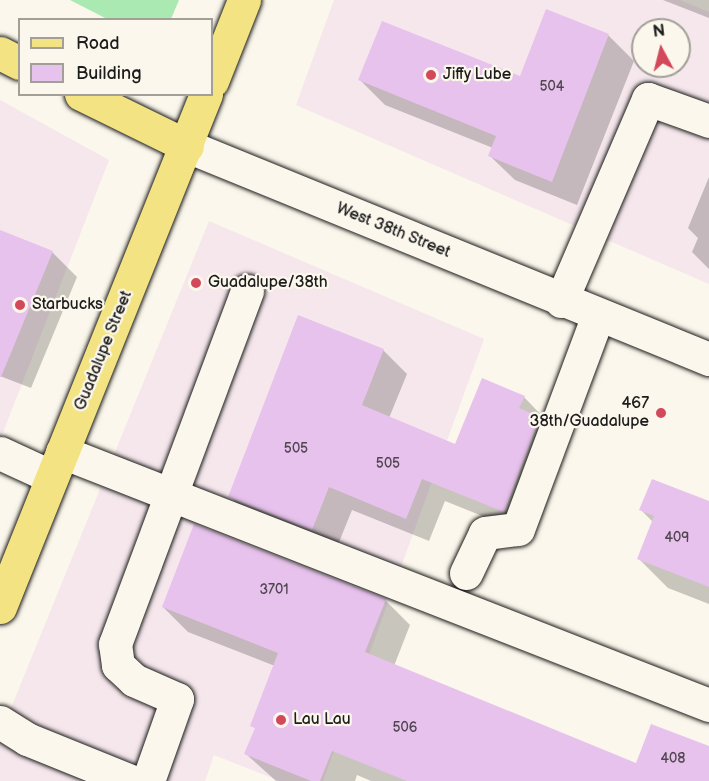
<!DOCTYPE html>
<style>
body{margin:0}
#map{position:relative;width:709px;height:781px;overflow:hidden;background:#fbf7ec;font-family:"Balsamiq Sans",sans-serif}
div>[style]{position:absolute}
.built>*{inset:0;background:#f5e7ec}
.green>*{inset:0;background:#aaeab2}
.shadow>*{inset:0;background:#0003}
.building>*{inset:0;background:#e7c2ec}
.roads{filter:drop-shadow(0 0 2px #1c1c1c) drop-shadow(0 0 2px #1c1c1c)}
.minor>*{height:33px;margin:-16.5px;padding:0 16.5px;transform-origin:16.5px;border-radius:16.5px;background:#fbf7ec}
.major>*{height:33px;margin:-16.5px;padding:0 16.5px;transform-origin:16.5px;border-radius:16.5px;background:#f4e382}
.dots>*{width:16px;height:16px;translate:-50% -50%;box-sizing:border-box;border:3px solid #fbf7ec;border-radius:50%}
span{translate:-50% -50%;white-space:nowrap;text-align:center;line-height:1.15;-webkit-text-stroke:4.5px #fbf7ec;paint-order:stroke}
.number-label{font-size:14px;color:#4f4650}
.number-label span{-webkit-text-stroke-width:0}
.poi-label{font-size:16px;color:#1c1c1c}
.left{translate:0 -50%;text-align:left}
.right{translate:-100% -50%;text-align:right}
.street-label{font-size:16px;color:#1c1c1c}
.legend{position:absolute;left:18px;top:18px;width:195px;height:78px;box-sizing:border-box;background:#fbf7ec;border:2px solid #a29f99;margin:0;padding:8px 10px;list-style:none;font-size:18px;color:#1c1c1c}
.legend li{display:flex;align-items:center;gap:12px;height:30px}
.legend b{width:30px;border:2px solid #a29f99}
.north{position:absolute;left:631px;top:18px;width:60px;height:60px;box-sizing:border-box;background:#fbf7ec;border:2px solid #a29f99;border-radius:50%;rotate:353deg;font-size:16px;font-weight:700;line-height:24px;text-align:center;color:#1c1c1c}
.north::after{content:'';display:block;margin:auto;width:21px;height:27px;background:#d1495b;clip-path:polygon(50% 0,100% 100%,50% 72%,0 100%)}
</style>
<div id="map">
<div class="built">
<div style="clip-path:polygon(evenodd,334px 0,680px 0,709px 12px,709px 284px,296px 105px,334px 0,643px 30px,679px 30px,679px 66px,643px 66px,643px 30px)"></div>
<div style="clip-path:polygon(0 100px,109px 160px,0 440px)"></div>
<div style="clip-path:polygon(209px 221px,484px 339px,323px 781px,280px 781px,214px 755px,205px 781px,0 781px,0 735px)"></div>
</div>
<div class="green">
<div style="clip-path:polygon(70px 0,179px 0,171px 19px,109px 20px)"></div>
</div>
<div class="shadow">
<div style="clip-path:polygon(663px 0,709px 0,709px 18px)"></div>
<div style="clip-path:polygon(547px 11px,609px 36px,634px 61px,577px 205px,515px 180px,490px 156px,493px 148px,385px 105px,360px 80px,521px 78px)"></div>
<div style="clip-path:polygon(709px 177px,709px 269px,692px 252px,698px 238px,688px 228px)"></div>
<div style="clip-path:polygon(0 231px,52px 252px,77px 277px,31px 388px,0 376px)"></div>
<div style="clip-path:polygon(383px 350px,407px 374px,389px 418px,455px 446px,524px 397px,547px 421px,527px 534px,445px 501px,429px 541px,352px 510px,335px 552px,253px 520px,230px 496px)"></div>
<div style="clip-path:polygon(709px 502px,709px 604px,668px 588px,639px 559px,653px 522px,641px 510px)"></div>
<div style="clip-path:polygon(385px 600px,410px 625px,394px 666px,637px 765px,709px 748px,709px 781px,371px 781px,357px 775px,355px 781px,276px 781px,246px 754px,256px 729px,252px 725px,275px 666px,188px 632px,163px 607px)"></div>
</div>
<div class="building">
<div style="clip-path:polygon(546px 9px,609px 34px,552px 182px,488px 156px,496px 136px,358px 80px,382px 21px,520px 76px)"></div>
<div style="clip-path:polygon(0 230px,53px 251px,1px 377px,0 377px)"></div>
<div style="clip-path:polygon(298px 315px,384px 349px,362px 405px,455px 444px,482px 378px,525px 396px,519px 408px,540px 417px,504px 512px,422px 479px,406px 519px,329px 487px,312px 530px,228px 497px)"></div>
<div style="clip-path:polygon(652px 479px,709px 501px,709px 587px,637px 559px,654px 516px,639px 510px)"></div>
<div style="clip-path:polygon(194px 524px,386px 599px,365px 652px,636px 763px,651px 724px,709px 746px,709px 781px,407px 781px,332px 751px,320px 781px,311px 781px,244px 754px,255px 728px,250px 726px,278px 653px,162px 607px)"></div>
</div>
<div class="roads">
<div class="minor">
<div style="left:187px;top:146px;width:564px;rotate:22.2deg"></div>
<div style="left:561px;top:301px;width:220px;rotate:-66.7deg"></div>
<div style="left:648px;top:99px;width:65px;rotate:19.8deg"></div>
<div style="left:62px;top:452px;width:695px;rotate:21.36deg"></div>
<div style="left:0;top:453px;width:57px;rotate:24.8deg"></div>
<div style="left:466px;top:573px;width:44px;rotate:-64.6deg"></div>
<div style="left:485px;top:533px;width:33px;rotate:-7deg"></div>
<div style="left:518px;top:529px;width:228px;rotate:-69.5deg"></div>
<div style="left:0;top:722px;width:32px;rotate:32deg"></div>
<div style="left:27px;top:739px;width:112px;rotate:22deg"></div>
<div style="left:148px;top:781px;width:87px;rotate:-70.5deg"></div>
<div style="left:177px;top:699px;width:47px;rotate:-156.2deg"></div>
<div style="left:134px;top:680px;width:22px;rotate:-137deg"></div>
<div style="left:118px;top:665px;width:21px;rotate:-98deg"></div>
<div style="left:115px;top:644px;width:377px;rotate:-69.5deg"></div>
</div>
<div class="major">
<div style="left:0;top:53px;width:22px;rotate:27deg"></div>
<div style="left:212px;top:81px;width:87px;rotate:-68.4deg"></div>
<div style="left:81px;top:94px;width:118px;rotate:26.1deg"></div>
<div style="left:0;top:607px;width:553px;rotate:-68.12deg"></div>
</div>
</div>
<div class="dots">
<div style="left:431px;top:75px;background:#d1495b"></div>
<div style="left:196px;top:283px;background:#d1495b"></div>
<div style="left:20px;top:305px;background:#d1495b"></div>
<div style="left:661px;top:413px;background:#d1495b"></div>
<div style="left:281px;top:720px;background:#d1495b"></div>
</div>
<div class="number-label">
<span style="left:552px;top:87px">504</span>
<span style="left:296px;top:449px">505</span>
<span style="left:388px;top:464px">505</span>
<span style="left:677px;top:538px">409</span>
<span style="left:274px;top:590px">3701</span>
<span style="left:405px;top:728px">506</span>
<span style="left:673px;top:759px">408</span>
</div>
<div class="poi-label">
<span class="left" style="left:443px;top:75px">Jiffy Lube</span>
<span class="left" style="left:208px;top:283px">Guadalupe/38th</span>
<span class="left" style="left:32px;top:305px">Starbucks</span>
<span class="right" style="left:649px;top:413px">467<br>38th/Guadalupe</span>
<span class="left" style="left:293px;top:720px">Lau Lau</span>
</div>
<div class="street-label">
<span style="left:393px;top:231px;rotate:22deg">West 38th Street</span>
<span style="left:104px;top:351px;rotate:-68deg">Guadalupe Street</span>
</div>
<ul class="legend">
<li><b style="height:8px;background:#f4e382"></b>Road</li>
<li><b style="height:16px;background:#e7c2ec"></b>Building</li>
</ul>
<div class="north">N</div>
</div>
